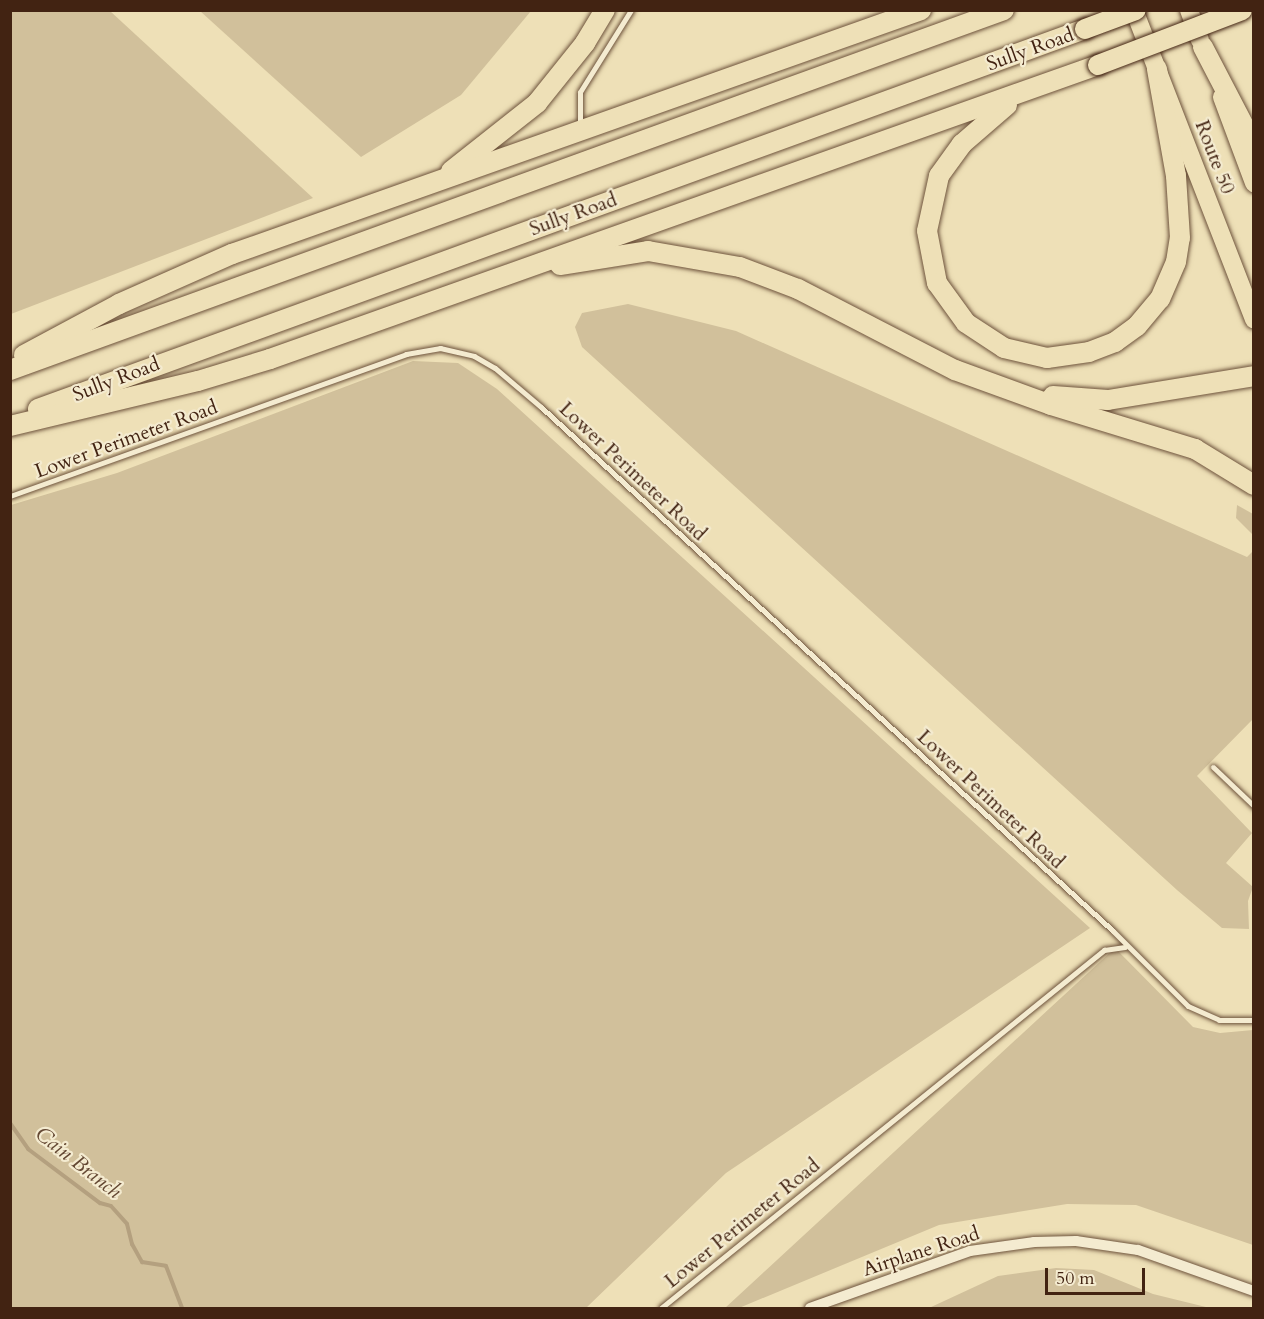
<!DOCTYPE html>
<style>
body{margin:0}
#map{position:relative;width:1264px;height:1319px;overflow:hidden;background:#eee0b7;font-family:Cardo,serif}
div>[style]{position:absolute}
.green>*{inset:0;background:#d1c09b}
.stream>*{height:4px;margin:-2px;padding:0 2px;transform-origin:2px;border-radius:2px;background:#b4a07f}
.roads{filter:drop-shadow(0 0 2px #6d523b) drop-shadow(0 0 2px #6d523b)}
.service>*{height:5px;margin:-2.5px;padding:0 2.5px;transform-origin:2.5px;border-radius:2.5px;background:#f4ebd0}
.minor>*{height:10px;margin:-5px;padding:0 5px;transform-origin:5px;border-radius:5px;background:#f4ebd0}
.trunk>*{height:18px;margin:-9px;padding:0 9px;transform-origin:9px;border-radius:9px;background:#eee0b7}
.motorway>*{height:20px;margin:-10px;padding:0 10px;transform-origin:10px;border-radius:10px;background:#eee0b7}
.bridges{filter:drop-shadow(0 0 2px #422312) drop-shadow(0 0 2px #422312)}
.motorway-bridge>*{height:20px;margin:-10px;padding:0 10px;transform-origin:10px;border-radius:10px;background:#eee0b7}
span{translate:-50% -50%;white-space:nowrap;text-align:center;line-height:1.15;-webkit-text-stroke:4.5px #f4ebd0;paint-order:stroke}
.street-label{font-size:20px;color:#422312}
.water-label{font-size:21px;color:#644833;font-style:italic}
.frame{position:absolute;inset:0;border:12px solid #422312;pointer-events:none}
.scale{position:absolute;left:1045px;top:1268px;width:100px;height:27px;box-sizing:border-box;border:3px solid #422312;border-top:0;padding-left:8px;font-size:18px;line-height:21px;white-space:nowrap;color:#422312;-webkit-text-stroke:4px #f4ebd0;paint-order:stroke}
</style>
<div id="map">
<div class="green">
<div style="clip-path:polygon(11px 10px,110px 11px,313px 198px,11px 314px)"></div>
<div style="clip-path:polygon(200px 11px,531px 11px,461px 95px,361px 157px)"></div>
<div style="clip-path:polygon(628px 304px,736px 331px,1247px 557px,1253px 551px,1253px 719px,1197px 776px,1252px 833px,1226px 863px,1253px 887px,1248px 901px,1249px 929px,1222px 928px,1177px 890px,582px 347px,575px 327px,582px 313px)"></div>
<div style="clip-path:polygon(413px 361px,458px 363px,497px 389px,1090px 928px,726px 1173px,586px 1308px,11px 1308px,11px 505px,117px 473px)"></div>
<div style="clip-path:polygon(1237px 505px,1253px 514px,1253px 535px,1236px 518px)"></div>
<div style="clip-path:polygon(1115px 948px,1193px 1027px,1220px 1033px,1253px 1030px,1253px 1245px,1136px 1205px,1067px 1204px,939px 1225px,739px 1308px,725px 1308px)"></div>
<div style="clip-path:polygon(1056px 1268px,1094px 1270px,1153px 1294px,1210px 1308px,929px 1308px,998px 1276px)"></div>
</div>
<div class="stream">
<div style="left:10px;top:1123px;width:32px;rotate:55deg"></div>
<div style="left:28px;top:1149px;width:90px;rotate:36.9deg"></div>
<div style="left:100px;top:1203px;width:11px;rotate:15deg"></div>
<div style="left:111px;top:1206px;width:24px;rotate:48deg"></div>
<div style="left:127px;top:1224px;width:21px;rotate:76deg"></div>
<div style="left:132px;top:1244px;width:21px;rotate:61deg"></div>
<div style="left:142px;top:1262px;width:24px;rotate:9deg"></div>
<div style="left:166px;top:1266px;width:45px;rotate:69.1deg"></div>
</div>
<div class="roads">
<div class="service">
<div style="left:580px;top:126px;width:34px;rotate:-90deg"></div>
<div style="left:580px;top:92px;width:97px;rotate:-58.1deg"></div>
<div style="left:10px;top:496px;width:421px;rotate:-19.7deg"></div>
<div style="left:406px;top:354px;width:35px;rotate:-10deg"></div>
<div style="left:440px;top:348px;width:35px;rotate:13deg"></div>
<div style="left:474px;top:356px;width:24px;rotate:30deg"></div>
<div style="left:495px;top:368px;width:60px;rotate:40.3deg"></div>
<div style="left:541px;top:407px;width:776px;rotate:42.49deg"></div>
<div style="left:1113px;top:931px;width:106px;rotate:45deg"></div>
<div style="left:1188px;top:1006px;width:34px;rotate:24deg"></div>
<div style="left:1219px;top:1020px;width:35px"></div>
<div style="left:1213px;top:767px;width:57px;rotate:43.6deg"></div>
<div style="left:661px;top:1308px;width:570px;rotate:-38.94deg"></div>
<div style="left:1104px;top:950px;width:21px;rotate:-8deg"></div>
</div>
<div class="minor">
<div style="left:810px;top:1308px;width:170px;rotate:-19.6deg"></div>
<div style="left:970px;top:1251px;width:65px;rotate:-8deg"></div>
<div style="left:1034px;top:1242px;width:42px;rotate:-1.4deg"></div>
<div style="left:1076px;top:1241px;width:63px;rotate:8.3deg"></div>
<div style="left:1138px;top:1250px;width:123px;rotate:19.5deg"></div>
</div>
<div class="trunk">
<div style="left:1134px;top:10px;width:332px;rotate:68.8deg"></div>
<div style="left:1189px;top:10px;width:32px;rotate:70deg"></div>
<div style="left:1222px;top:97px;width:92px;rotate:69.6deg"></div>
</div>
<div class="motorway">
<div style="left:1203px;top:47px;width:110px;rotate:62.5deg"></div>
<div style="left:1007px;top:105px;width:60px;rotate:139.1deg"></div>
<div style="left:962px;top:144px;width:39px;rotate:126deg"></div>
<div style="left:939px;top:176px;width:56px;rotate:102.3deg"></div>
<div style="left:927px;top:231px;width:53px;rotate:79.1deg"></div>
<div style="left:937px;top:283px;width:49px;rotate:54.1deg"></div>
<div style="left:966px;top:323px;width:45px;rotate:33.3deg"></div>
<div style="left:1004px;top:348px;width:44px;rotate:13.1deg"></div>
<div style="left:1047px;top:358px;width:42px;rotate:-8.1deg"></div>
<div style="left:1089px;top:352px;width:28px;rotate:-21deg"></div>
<div style="left:1115px;top:342px;width:27px;rotate:-36deg"></div>
<div style="left:1137px;top:326px;width:35px;rotate:-50deg"></div>
<div style="left:1160px;top:299px;width:40px;rotate:-66.6deg"></div>
<div style="left:1176px;top:262px;width:24px;rotate:-81deg"></div>
<div style="left:1180px;top:238px;width:62px;rotate:-93.7deg"></div>
<div style="left:1176px;top:176px;width:109px;rotate:-100.1deg"></div>
<div style="left:451px;top:171px;width:110px;rotate:-38.3deg"></div>
<div style="left:537px;top:103px;width:77px;rotate:-51.3deg"></div>
<div style="left:585px;top:43px;width:39px;rotate:-59deg"></div>
<div style="left:560px;top:265px;width:89px;rotate:-9deg"></div>
<div style="left:648px;top:251px;width:93px;rotate:9.9deg"></div>
<div style="left:740px;top:267px;width:62px;rotate:20.8deg"></div>
<div style="left:798px;top:289px;width:177px;rotate:27.3deg"></div>
<div style="left:955px;top:370px;width:102px;rotate:20deg"></div>
<div style="left:1051px;top:405px;width:151px;rotate:17deg"></div>
<div style="left:1195px;top:449px;width:69px;rotate:31.4deg"></div>
<div style="left:24px;top:355px;width:108px;rotate:-28.2deg"></div>
<div style="left:119px;top:304px;width:124px;rotate:-23.9deg"></div>
<div style="left:232px;top:254px;width:731px;rotate:-19.5deg"></div>
<div style="left:10px;top:370px;width:1057px;rotate:-19.91deg"></div>
<div style="left:1053px;top:396px;width:55px;rotate:4.2deg"></div>
<div style="left:1108px;top:400px;width:148px;rotate:-9.3deg"></div>
<div style="left:38px;top:409px;width:1114px;rotate:-19.95deg"></div>
<div style="left:10px;top:426px;width:193px;rotate:-13.5deg"></div>
<div style="left:198px;top:381px;width:75px;rotate:-17deg"></div>
<div style="left:270px;top:359px;width:879px;rotate:-19.55deg"></div>
</div>
</div>
<div class="bridges">
<div class="motorway-bridge">
<div style="left:1085px;top:29px;width:54px;rotate:-20.4deg"></div>
<div style="left:1098px;top:65px;width:154px;rotate:-20.9deg"></div>
</div>
</div>
<div class="street-label">
<span style="left:1030px;top:49px;rotate:-20deg">Sully Road</span>
<span style="left:1215px;top:157px;rotate:69deg">Route 50</span>
<span style="left:573px;top:214px;rotate:-20deg">Sully Road</span>
<span style="left:116px;top:379px;rotate:-21deg">Sully Road</span>
<span style="left:126px;top:439px;rotate:-20deg">Lower Perimeter Road</span>
<span style="left:633px;top:471px;rotate:43deg">Lower Perimeter Road</span>
<span style="left:991px;top:799px;rotate:43deg">Lower Perimeter Road</span>
<span style="left:742px;top:1223px;rotate:-39deg">Lower Perimeter Road</span>
<span style="left:921px;top:1251px;rotate:-18deg">Airplane Road</span>
</div>
<div class="water-label">
<span style="left:78px;top:1163px;rotate:38deg">Cain Branch</span>
</div>
<div class="frame"></div>
<div class="scale">50 m</div>
</div>
